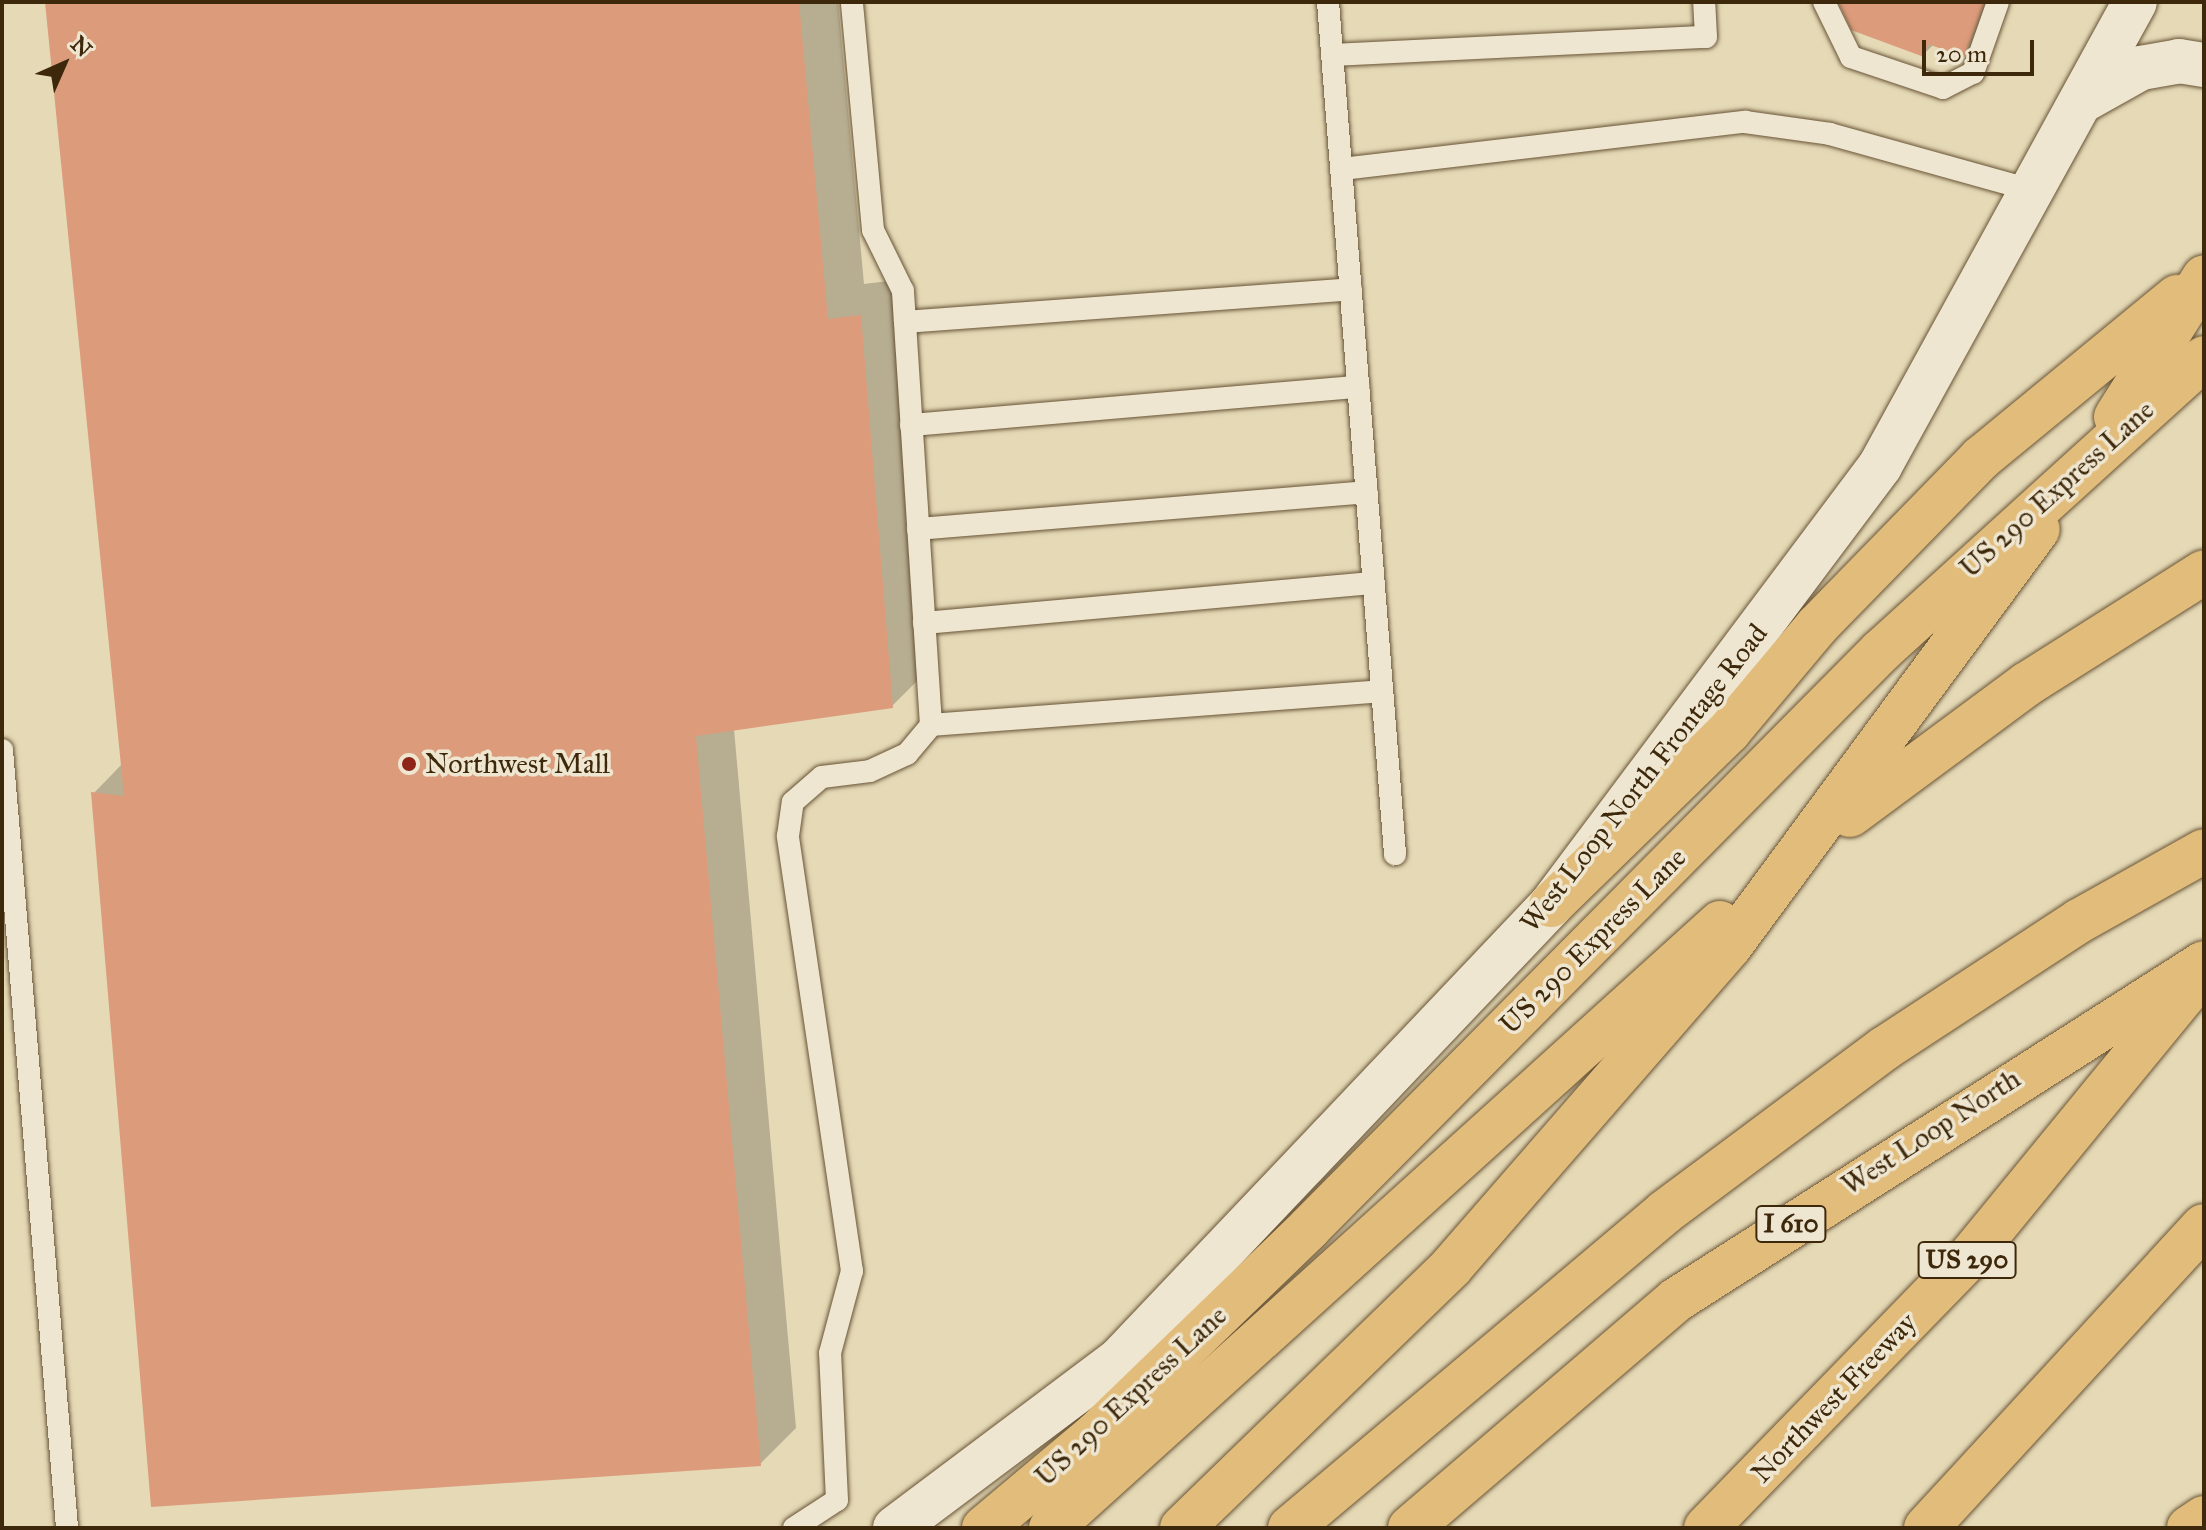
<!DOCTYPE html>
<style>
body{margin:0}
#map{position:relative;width:2206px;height:1530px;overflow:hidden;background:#e5d9b6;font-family:"IM FELL Great Primer",serif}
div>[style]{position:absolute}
.shadow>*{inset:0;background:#0003}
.building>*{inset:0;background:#dc9c7c}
.roads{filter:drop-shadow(0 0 2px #685436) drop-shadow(0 0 2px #685436)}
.lane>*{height:22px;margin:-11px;padding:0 11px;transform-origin:11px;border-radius:11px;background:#eee6d0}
.secondary>*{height:44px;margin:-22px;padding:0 22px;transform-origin:22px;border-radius:22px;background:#eee6d0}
.highway>*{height:44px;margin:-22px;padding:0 22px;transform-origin:22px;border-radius:22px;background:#e2bc7b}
.dots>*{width:22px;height:22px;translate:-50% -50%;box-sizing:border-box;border:4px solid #eee6d0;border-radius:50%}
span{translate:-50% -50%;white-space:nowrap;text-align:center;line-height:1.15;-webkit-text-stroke:7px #eee6d0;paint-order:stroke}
.shield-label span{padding:2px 6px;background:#eee6d0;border:2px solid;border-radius:6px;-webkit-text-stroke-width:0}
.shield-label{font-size:26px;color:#3e280c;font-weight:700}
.street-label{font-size:28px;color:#3e280c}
.poi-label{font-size:28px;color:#3e280c}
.left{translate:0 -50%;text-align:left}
.frame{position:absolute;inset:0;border:4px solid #3e280c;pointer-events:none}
.north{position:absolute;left:24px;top:24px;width:80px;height:80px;-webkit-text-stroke:6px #eee6d0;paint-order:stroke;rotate:45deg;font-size:22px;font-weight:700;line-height:32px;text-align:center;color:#3e280c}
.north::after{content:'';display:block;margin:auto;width:28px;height:36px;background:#3e280c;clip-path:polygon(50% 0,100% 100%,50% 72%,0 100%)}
.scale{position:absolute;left:1922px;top:40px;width:112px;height:36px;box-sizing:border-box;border:4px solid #3e280c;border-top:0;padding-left:10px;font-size:24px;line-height:28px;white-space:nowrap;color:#3e280c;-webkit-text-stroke:6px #eee6d0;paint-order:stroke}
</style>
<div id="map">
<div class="shadow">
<div style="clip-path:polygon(47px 2px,838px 2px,864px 284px,897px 280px,928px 670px,892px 706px,734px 729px,796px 1428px,760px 1464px,94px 793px,123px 763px)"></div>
<div style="clip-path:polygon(1840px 2px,2001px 2px,1992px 27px,1964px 55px,1934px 44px,1923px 55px)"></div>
</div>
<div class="building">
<div style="clip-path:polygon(45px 2px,799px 2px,828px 319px,861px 315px,893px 708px,696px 736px,761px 1466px,151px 1507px,91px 792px,124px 796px)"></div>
<div style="clip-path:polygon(1838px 2px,1985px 2px,1964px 57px,1928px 44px,1924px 57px,1851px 30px)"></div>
</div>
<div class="roads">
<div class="lane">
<div style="left:1328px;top:2px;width:855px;rotate:85.5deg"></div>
<div style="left:1824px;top:2px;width:61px;rotate:63.9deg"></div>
<div style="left:1851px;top:57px;width:97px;rotate:18.6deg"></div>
<div style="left:1943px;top:88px;width:34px;rotate:-27deg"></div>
<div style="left:1973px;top:73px;width:75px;rotate:-70.6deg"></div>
<div style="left:1333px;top:55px;width:373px;rotate:-2.8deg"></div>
<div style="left:1706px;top:37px;width:35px;rotate:-93deg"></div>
<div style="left:1342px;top:169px;width:406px;rotate:-6.7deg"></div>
<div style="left:1745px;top:122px;width:86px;rotate:8deg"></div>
<div style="left:1830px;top:134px;width:212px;rotate:15.6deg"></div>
<div style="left:905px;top:322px;width:447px;rotate:-4.2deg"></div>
<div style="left:911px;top:425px;width:449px;rotate:-4.9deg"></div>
<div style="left:918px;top:529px;width:450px;rotate:-4.7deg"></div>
<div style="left:924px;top:623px;width:450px;rotate:-5.1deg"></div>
<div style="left:931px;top:725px;width:450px;rotate:-4.3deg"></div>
<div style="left:2px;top:750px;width:781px;rotate:85.22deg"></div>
<div style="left:794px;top:1528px;width:51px;rotate:-33.1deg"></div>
<div style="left:837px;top:1500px;width:147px;rotate:-92.7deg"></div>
<div style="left:830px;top:1353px;width:85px;rotate:-75deg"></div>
<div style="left:852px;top:1271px;width:440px;rotate:-98.4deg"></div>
<div style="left:788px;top:836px;width:34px;rotate:-82deg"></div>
<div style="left:793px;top:802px;width:38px;rotate:-41deg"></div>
<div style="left:822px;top:777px;width:48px;rotate:-7.1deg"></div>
<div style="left:870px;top:771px;width:41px;rotate:-24.7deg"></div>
<div style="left:907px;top:754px;width:38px;rotate:-50deg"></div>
<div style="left:931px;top:725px;width:435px;rotate:-93.7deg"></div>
<div style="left:903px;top:291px;width:68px;rotate:-116.2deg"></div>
<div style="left:873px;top:230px;width:229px;rotate:-95.3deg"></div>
</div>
<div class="secondary">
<div style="left:2082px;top:101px;width:68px;rotate:-29.2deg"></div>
<div style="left:2141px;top:68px;width:39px;rotate:-10deg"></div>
<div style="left:2179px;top:61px;width:25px;rotate:9deg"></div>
<div style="left:895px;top:1528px;width:281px;rotate:-36.9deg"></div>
<div style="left:1120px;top:1359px;width:626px;rotate:-46.49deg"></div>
<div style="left:1551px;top:905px;width:549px;rotate:-53.15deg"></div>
<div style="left:1880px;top:466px;width:529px;rotate:-61.21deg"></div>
</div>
<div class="highway">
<div style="left:2116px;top:417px;width:165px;rotate:-57.8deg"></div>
<div style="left:1850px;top:815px;width:220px;rotate:-36.5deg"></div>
<div style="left:2027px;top:684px;width:209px;rotate:-32.3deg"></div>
<div style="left:1551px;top:905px;width:249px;rotate:-44.3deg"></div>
<div style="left:1729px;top:731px;width:137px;rotate:-50deg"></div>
<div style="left:1817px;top:626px;width:235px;rotate:-45.7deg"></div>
<div style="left:1981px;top:458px;width:254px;rotate:-39.4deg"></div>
<div style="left:984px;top:1528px;width:146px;rotate:-40deg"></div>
<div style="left:1096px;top:1434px;width:296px;rotate:-44deg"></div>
<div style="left:1309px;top:1228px;width:812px;rotate:-45.25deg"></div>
<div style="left:1881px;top:651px;width:436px;rotate:-42.2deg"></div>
<div style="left:1051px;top:1528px;width:902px;rotate:-42.12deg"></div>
<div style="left:1182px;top:1528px;width:375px;rotate:-44.1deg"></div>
<div style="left:1451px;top:1267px;width:425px;rotate:-49deg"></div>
<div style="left:1730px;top:946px;width:518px;rotate:-53.55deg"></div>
<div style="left:1290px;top:1528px;width:490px;rotate:-40.1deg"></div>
<div style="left:1665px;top:1212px;width:274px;rotate:-36.7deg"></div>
<div style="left:1885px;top:1048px;width:232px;rotate:-33.2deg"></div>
<div style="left:2079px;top:921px;width:143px;rotate:-29.2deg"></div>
<div style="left:1410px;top:1528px;width:350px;rotate:-40.6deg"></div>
<div style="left:1676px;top:1300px;width:626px;rotate:-32.55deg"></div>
<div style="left:1706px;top:1528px;width:376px;rotate:-45.8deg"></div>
<div style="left:1968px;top:1259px;width:366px;rotate:-50.7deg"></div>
<div style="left:1926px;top:1528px;width:410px;rotate:-47.4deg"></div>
<div style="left:2189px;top:1528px;width:18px;rotate:-34deg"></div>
</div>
</div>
<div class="dots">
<div style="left:409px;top:764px;background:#8f2418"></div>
</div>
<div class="shield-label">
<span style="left:1791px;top:1224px">I 610</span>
<span style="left:1967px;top:1260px">US 290</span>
</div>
<div class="street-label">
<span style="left:2057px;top:489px;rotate:-42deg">US 290 Express Lane</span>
<span style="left:1644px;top:778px;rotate:-52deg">West Loop North Frontage Road</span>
<span style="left:1593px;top:941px;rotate:-45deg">US 290 Express Lane</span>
<span style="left:1931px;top:1132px;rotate:-33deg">West Loop North</span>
<span style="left:1131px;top:1396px;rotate:-43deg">US 290 Express Lane</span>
<span style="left:1834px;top:1398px;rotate:-46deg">Northwest Freeway</span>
</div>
<div class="poi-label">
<span class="left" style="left:425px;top:764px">Northwest Mall</span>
</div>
<div class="frame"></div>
<div class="north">N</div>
<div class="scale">20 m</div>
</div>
